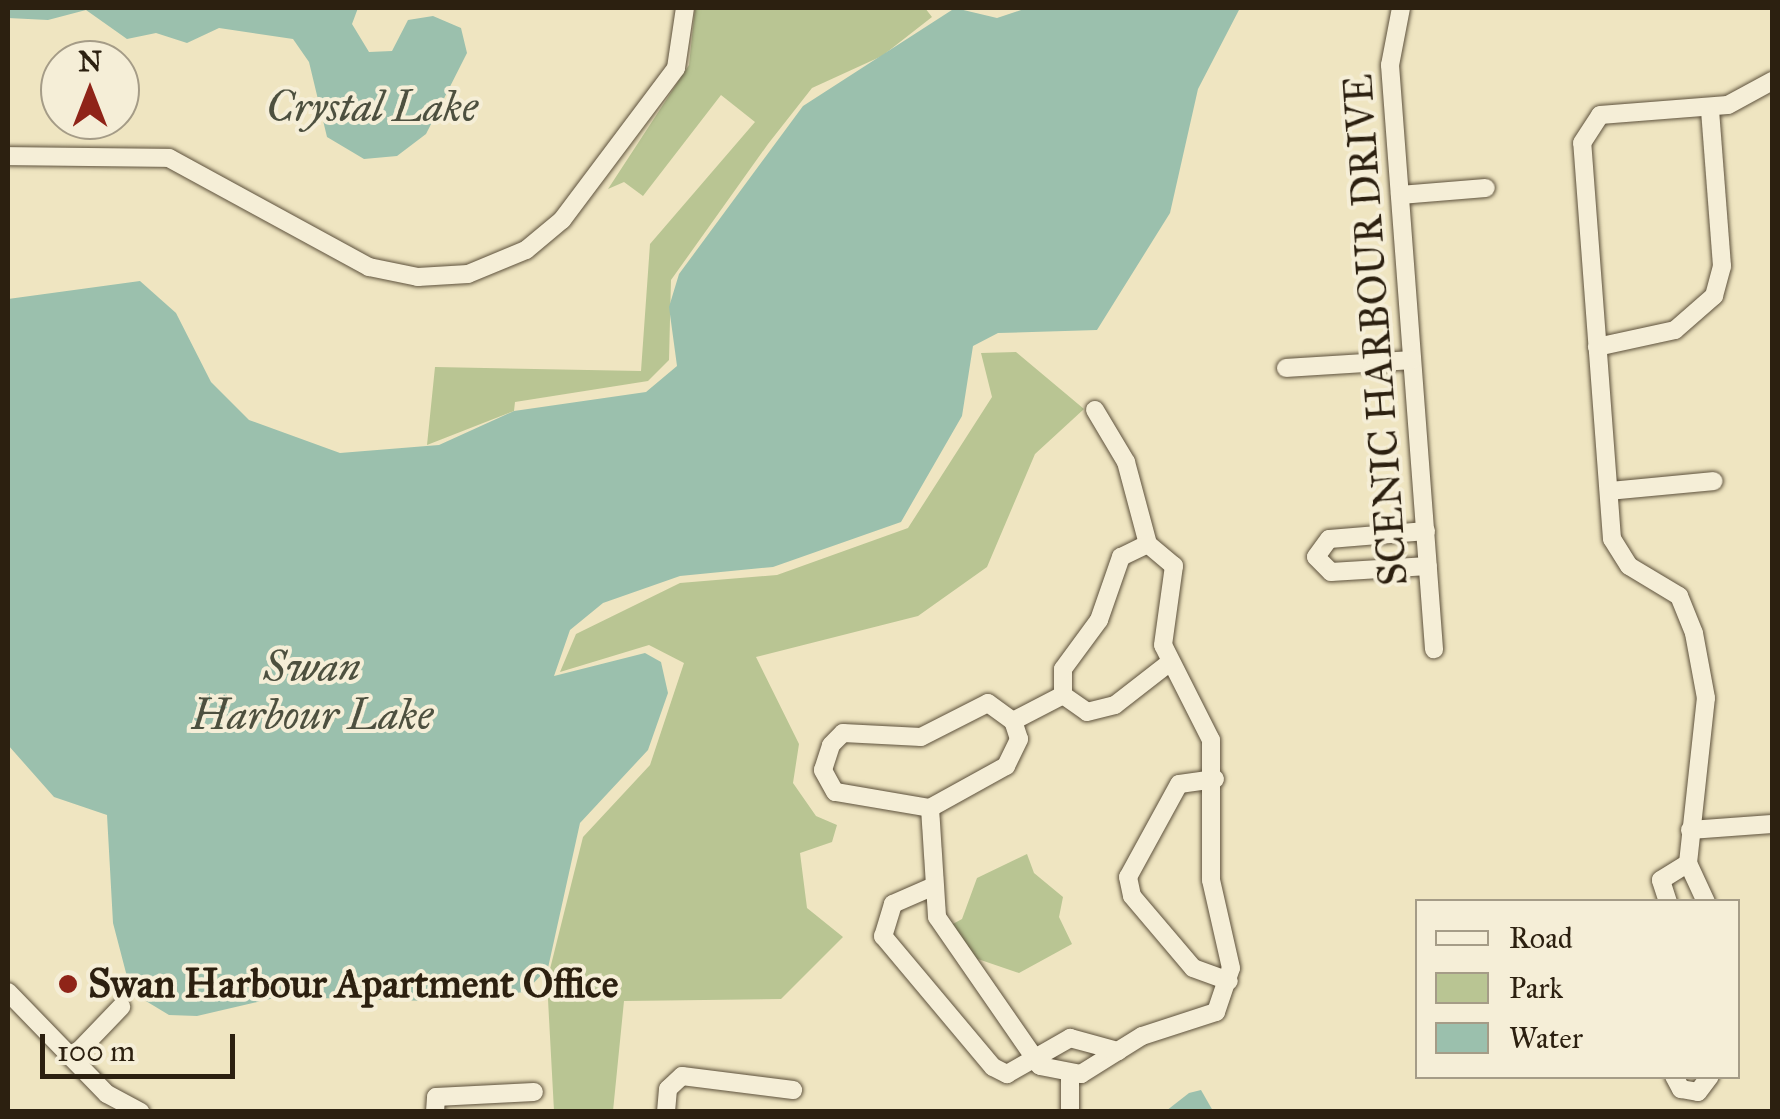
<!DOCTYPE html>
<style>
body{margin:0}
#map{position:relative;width:1780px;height:1119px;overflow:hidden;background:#efe5c1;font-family:"IM FELL Great Primer",serif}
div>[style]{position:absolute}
.green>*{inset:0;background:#b9c593}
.water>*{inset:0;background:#9bc0ad}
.roads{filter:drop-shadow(0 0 2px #5d513c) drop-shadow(0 0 2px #5d513c)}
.minor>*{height:18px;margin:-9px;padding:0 9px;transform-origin:9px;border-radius:9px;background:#f5eed7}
.dots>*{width:28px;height:28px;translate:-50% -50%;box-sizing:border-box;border:5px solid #f5eed7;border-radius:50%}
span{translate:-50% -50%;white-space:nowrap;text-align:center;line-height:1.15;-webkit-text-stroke:8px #f5eed7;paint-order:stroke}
.street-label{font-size:40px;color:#2c2010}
.poi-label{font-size:40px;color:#2c2010;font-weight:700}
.left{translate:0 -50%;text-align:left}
.water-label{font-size:42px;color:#4d503f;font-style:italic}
.frame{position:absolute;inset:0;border:10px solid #2c2010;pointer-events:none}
.legend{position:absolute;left:1415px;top:899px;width:325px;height:180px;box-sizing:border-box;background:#f5eed7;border:2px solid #a59c87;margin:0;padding:12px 18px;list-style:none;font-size:30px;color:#2c2010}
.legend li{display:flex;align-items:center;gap:20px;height:50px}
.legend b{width:50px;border:2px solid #a59c87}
.north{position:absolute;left:40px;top:40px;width:100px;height:100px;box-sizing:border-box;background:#f5eed7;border:2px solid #a59c87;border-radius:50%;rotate:0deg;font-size:28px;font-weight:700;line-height:40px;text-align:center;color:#2c2010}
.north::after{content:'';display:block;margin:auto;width:35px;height:45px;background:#8f2418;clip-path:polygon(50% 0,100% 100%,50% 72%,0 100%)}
.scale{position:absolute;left:40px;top:1034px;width:195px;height:45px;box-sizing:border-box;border:5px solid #2c2010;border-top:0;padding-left:12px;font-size:30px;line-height:35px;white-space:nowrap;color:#2c2010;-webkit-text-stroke:8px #f5eed7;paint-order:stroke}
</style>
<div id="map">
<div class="green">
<div style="clip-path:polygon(695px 8px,925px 8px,932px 17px,882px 56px,812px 88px,768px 144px,671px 280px,669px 360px,648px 381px,515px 402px,514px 411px,427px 445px,435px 367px,641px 371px,650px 244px,755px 122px,721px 95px,643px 196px,624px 182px,608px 189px,689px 65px)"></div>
<div style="clip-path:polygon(1016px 352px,1084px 409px,1035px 454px,987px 567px,918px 616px,756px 657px,799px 744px,793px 783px,816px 816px,837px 825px,832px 842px,800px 853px,807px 908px,843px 937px,781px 999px,624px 1001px,613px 1111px,554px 1111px,547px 981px,583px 837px,650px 765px,684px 663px,649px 645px,560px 672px,576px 634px,680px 583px,777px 575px,908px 528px,992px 397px,981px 353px)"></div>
<div style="clip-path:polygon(1027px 854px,1034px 873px,1063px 897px,1059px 917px,1072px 944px,1019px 973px,972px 957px,951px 925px,962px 919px,977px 878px)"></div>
</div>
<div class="water">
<div style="clip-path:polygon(8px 8px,358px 8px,352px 24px,369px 52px,392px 51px,408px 20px,433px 16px,461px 28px,467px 53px,426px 134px,397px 156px,364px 159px,327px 137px,309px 62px,293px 39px,219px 28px,187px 43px,156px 33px,127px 39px,86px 10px,48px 20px,8px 18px)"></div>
<div style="clip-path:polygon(955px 8px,997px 18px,1027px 8px,1240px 8px,1198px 89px,1170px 213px,1097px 330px,998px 333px,973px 346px,962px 416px,901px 522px,773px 567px,680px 576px,603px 603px,570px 630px,554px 676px,645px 653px,661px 662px,668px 693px,648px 750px,580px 823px,548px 968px,525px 992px,431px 1001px,279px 997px,197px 1016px,169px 1015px,131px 992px,113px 923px,107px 815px,54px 797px,8px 745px,8px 299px,140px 281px,176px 313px,211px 382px,249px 420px,340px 453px,439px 445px,514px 411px,646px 392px,677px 366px,669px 307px,679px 274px,803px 106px)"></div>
<div style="clip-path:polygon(1201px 1090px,1213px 1111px,1166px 1111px,1189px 1093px)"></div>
</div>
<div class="roads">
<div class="minor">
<div style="left:1401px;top:8px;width:58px;rotate:100.9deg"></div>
<div style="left:1390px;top:65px;width:586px;rotate:85.69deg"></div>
<div style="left:8px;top:156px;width:161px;rotate:0.7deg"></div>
<div style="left:169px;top:158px;width:228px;rotate:28.6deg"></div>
<div style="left:369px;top:267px;width:50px;rotate:11.5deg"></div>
<div style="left:418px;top:277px;width:50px;rotate:-3.4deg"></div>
<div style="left:468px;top:274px;width:63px;rotate:-22.5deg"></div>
<div style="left:526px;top:250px;width:47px;rotate:-39.8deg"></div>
<div style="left:562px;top:220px;width:190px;rotate:-53.1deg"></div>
<div style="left:676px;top:68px;width:61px;rotate:-81.5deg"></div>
<div style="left:1400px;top:195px;width:86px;rotate:-4.7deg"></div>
<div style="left:1597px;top:347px;width:80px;rotate:-12.3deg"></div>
<div style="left:1675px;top:330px;width:52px;rotate:-41.1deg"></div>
<div style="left:1714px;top:296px;width:31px;rotate:-75deg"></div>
<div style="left:1722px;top:266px;width:157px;rotate:-94.4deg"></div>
<div style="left:1286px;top:368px;width:126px;rotate:-3.6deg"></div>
<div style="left:1095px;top:410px;width:61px;rotate:59.2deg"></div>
<div style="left:1126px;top:462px;width:85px;rotate:75deg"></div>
<div style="left:1609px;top:491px;width:105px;rotate:-5.4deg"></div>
<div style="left:1426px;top:531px;width:97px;rotate:175.3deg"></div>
<div style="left:1329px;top:539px;width:22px;rotate:126deg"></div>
<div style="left:1316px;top:557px;width:21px;rotate:45deg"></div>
<div style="left:1331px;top:572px;width:97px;rotate:-3.5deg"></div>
<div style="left:1063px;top:695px;width:26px;rotate:-90deg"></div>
<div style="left:1063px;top:669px;width:61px;rotate:-53.7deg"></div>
<div style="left:1099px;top:620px;width:67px;rotate:-70.8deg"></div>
<div style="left:1121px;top:557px;width:30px;rotate:-26deg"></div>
<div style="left:1063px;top:695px;width:29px;rotate:35deg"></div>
<div style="left:1087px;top:712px;width:29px;rotate:-14deg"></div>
<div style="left:1115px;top:705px;width:68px;rotate:-37.9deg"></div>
<div style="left:1215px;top:779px;width:36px;rotate:172deg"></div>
<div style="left:1179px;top:784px;width:106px;rotate:118.7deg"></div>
<div style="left:1128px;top:877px;width:19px;rotate:78deg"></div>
<div style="left:1132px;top:896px;width:94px;rotate:49.7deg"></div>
<div style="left:1193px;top:968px;width:38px;rotate:20deg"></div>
<div style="left:930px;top:808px;width:109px;rotate:86.3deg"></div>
<div style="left:937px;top:917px;width:181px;rotate:55.3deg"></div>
<div style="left:1040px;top:1066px;width:42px;rotate:11deg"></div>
<div style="left:1081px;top:1074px;width:72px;rotate:-31.9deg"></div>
<div style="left:1142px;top:1036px;width:78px;rotate:-18deg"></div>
<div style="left:1216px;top:1012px;width:46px;rotate:-71.2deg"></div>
<div style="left:1231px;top:968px;width:90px;rotate:-102.8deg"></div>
<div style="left:1211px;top:880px;width:140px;rotate:-90deg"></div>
<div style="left:1211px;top:740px;width:106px;rotate:-116.8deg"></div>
<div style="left:1163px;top:645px;width:80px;rotate:-82.1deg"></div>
<div style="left:1174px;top:566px;width:34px;rotate:-140deg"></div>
<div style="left:930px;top:808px;width:96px;rotate:-170.4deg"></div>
<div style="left:835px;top:792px;width:25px;rotate:-119deg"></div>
<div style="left:823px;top:770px;width:26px;rotate:-72deg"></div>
<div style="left:831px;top:745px;width:17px;rotate:-45deg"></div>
<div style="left:843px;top:733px;width:78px;rotate:2.9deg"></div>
<div style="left:921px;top:737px;width:75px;rotate:-26.9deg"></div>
<div style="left:988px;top:703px;width:31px;rotate:36deg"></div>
<div style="left:1013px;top:721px;width:56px;rotate:-27.5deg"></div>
<div style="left:930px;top:808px;width:87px;rotate:-28.9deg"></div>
<div style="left:1006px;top:766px;width:30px;rotate:-64deg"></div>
<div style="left:1019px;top:739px;width:19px;rotate:-108deg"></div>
<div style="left:1690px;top:830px;width:82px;rotate:-4.2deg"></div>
<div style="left:934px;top:886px;width:45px;rotate:156.3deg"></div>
<div style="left:893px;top:904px;width:34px;rotate:107deg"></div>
<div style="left:883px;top:936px;width:171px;rotate:50deg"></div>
<div style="left:993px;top:1067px;width:16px;rotate:27deg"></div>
<div style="left:1007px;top:1074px;width:73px;rotate:-29.7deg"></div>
<div style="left:1070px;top:1038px;width:50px;rotate:15.2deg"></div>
<div style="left:1668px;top:902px;width:23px;rotate:-108deg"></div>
<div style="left:1661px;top:880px;width:32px;rotate:-32deg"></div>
<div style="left:1706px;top:902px;width:43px;rotate:-114.8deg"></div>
<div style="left:1688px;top:863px;width:166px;rotate:-83.8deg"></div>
<div style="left:1706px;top:698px;width:66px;rotate:-100.5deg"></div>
<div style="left:1694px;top:633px;width:40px;rotate:-112deg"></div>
<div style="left:1679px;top:596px;width:58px;rotate:-149deg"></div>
<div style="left:1629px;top:566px;width:32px;rotate:-122deg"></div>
<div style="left:1612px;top:539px;width:397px;rotate:-94.3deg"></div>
<div style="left:1582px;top:143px;width:33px;rotate:-57deg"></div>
<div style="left:1600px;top:115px;width:128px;rotate:-4.5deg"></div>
<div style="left:1728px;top:105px;width:50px;rotate:-28.6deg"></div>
<div style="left:8px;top:992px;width:142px;rotate:45.9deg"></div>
<div style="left:107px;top:1094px;width:38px;rotate:28deg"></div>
<div style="left:72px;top:1058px;width:71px;rotate:-46.1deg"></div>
<div style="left:1070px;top:1075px;width:37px;rotate:90deg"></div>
<div style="left:1674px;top:1076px;width:15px;rotate:62deg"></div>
<div style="left:1681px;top:1089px;width:17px;rotate:10deg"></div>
<div style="left:1698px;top:1092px;width:20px;rotate:-53deg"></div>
<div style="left:435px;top:1112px;width:15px;rotate:-86deg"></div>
<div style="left:436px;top:1097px;width:98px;rotate:-2.9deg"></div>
<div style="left:666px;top:1112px;width:23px;rotate:-85deg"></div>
<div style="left:668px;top:1089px;width:19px;rotate:-43deg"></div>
<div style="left:682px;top:1076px;width:112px;rotate:7.2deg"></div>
</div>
</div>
<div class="dots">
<div style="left:68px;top:984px;background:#8f2418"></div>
</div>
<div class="street-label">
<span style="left:1376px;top:330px;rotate:-94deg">SCENIC HARBOUR DRIVE</span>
</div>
<div class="poi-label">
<span class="left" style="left:88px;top:984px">Swan Harbour Apartment Office</span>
</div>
<div class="water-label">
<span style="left:372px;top:107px">Crystal Lake</span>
<span style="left:312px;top:691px">Swan<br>Harbour Lake</span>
</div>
<div class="frame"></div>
<ul class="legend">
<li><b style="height:12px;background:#f5eed7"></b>Road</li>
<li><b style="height:28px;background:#b9c593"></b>Park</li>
<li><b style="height:28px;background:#9bc0ad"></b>Water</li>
</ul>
<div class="north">N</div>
<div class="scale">100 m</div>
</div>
